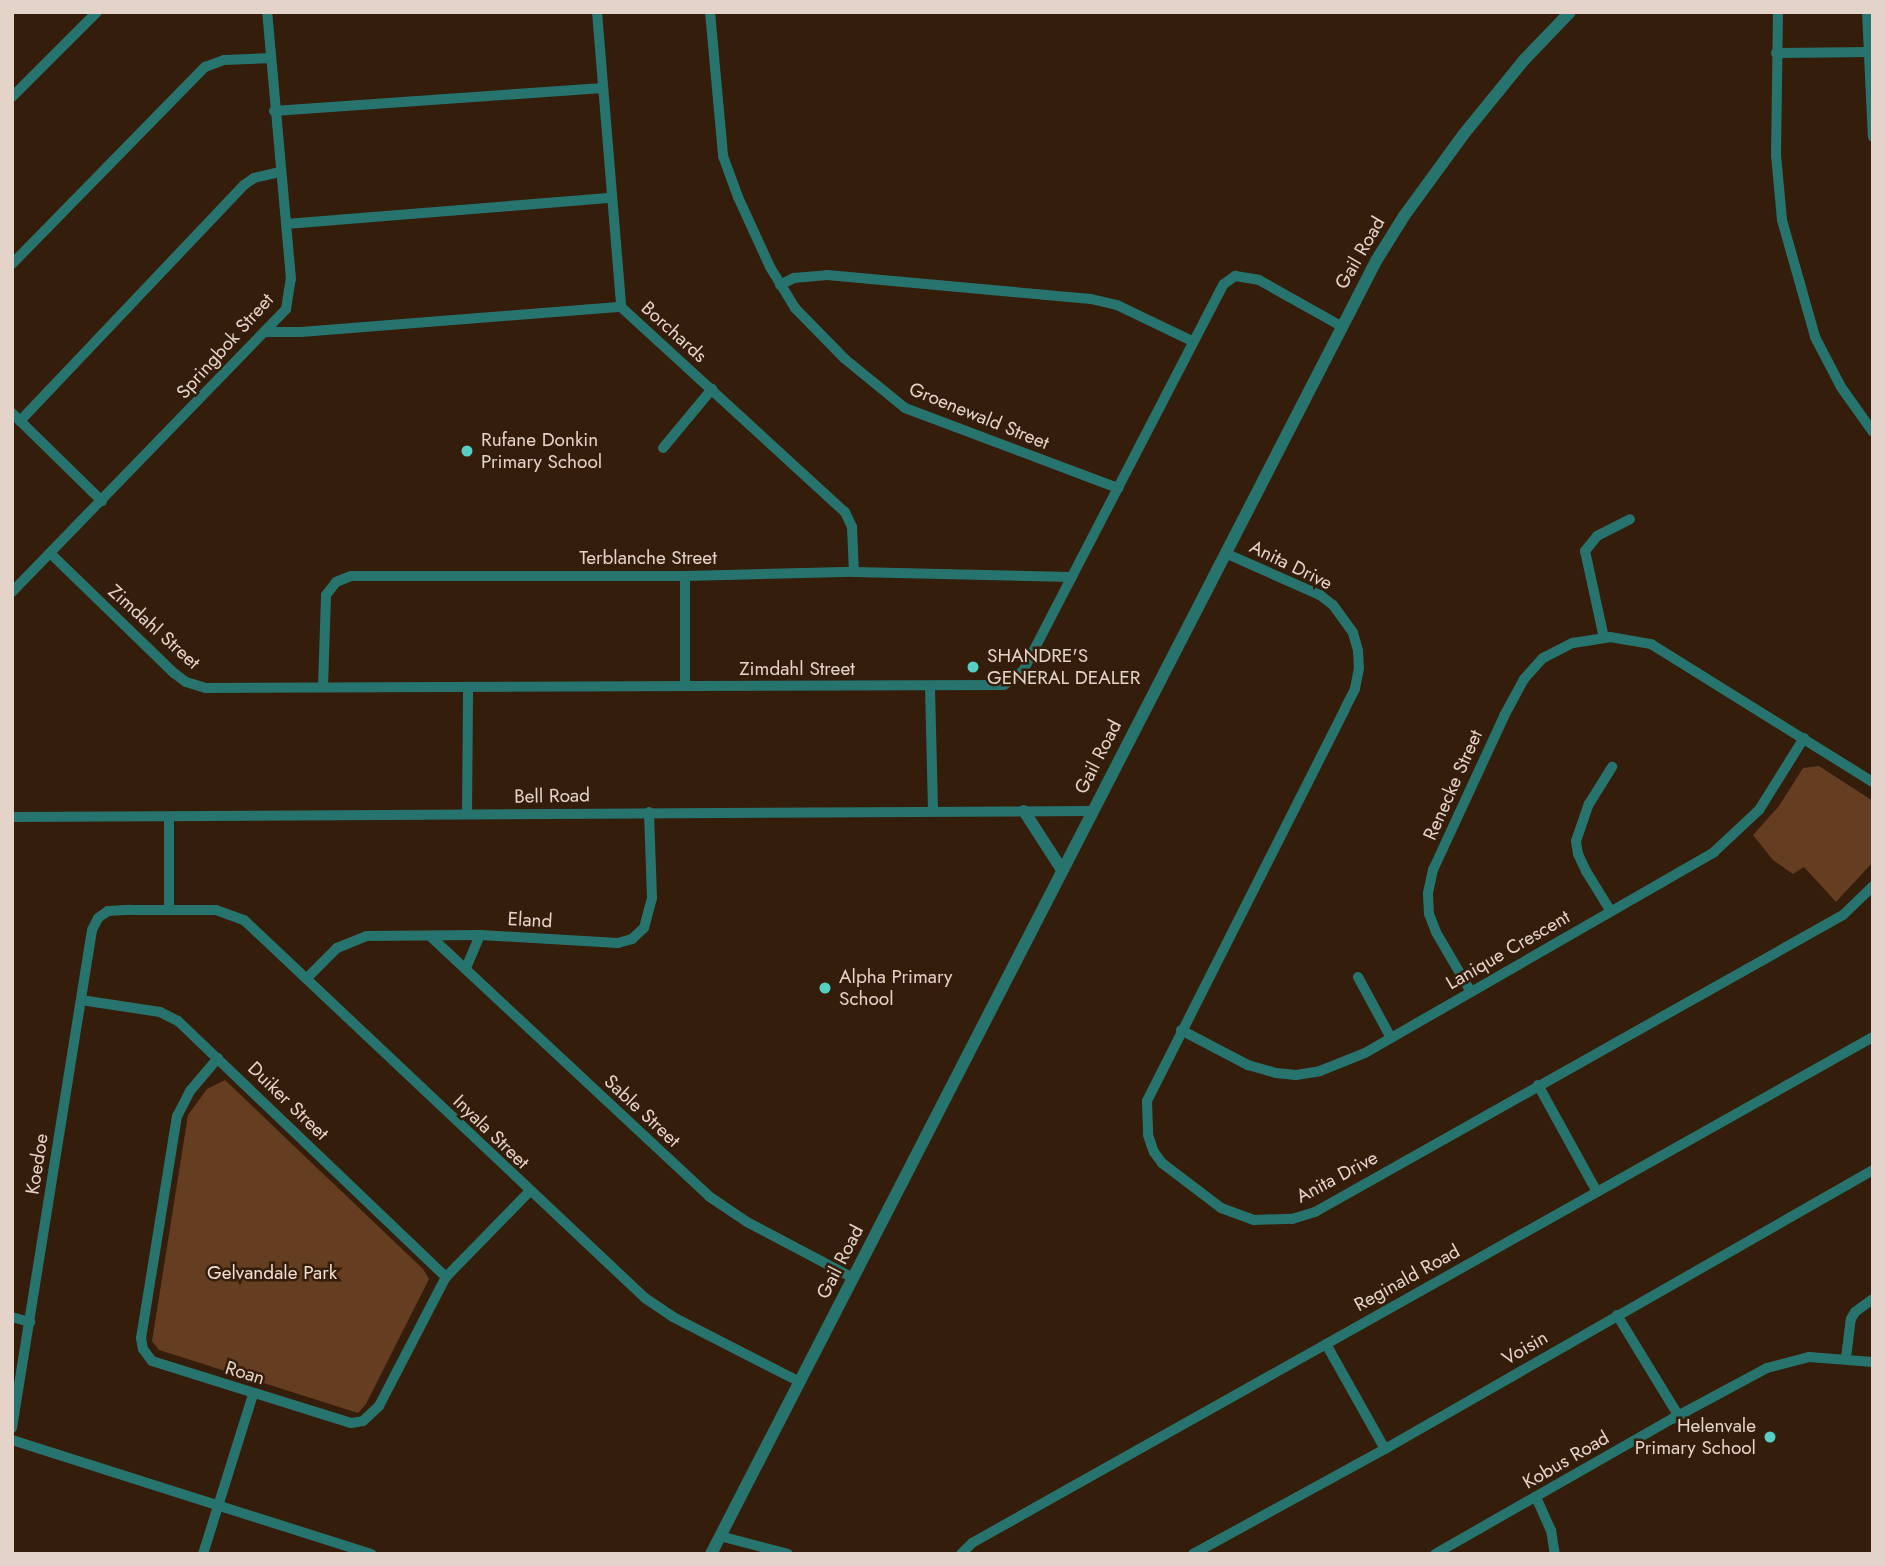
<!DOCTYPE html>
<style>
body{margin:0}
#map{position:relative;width:1885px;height:1566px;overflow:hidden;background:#351d0b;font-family:Jost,sans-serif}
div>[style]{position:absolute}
.green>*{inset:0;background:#653d20}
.minor>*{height:10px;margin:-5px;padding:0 5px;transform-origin:5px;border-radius:5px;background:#26746d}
.tertiary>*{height:12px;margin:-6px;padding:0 6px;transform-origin:6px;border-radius:6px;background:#26746d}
.dots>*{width:19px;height:19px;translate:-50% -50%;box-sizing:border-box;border:4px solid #351d0b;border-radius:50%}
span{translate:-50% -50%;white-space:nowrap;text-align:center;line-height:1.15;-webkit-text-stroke:5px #351d0b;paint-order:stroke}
.street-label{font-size:19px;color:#e4d3c8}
.poi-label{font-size:19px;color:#e4d3c8}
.left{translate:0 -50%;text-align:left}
.right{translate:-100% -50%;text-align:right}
.park-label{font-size:19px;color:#f1ddd1}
.frame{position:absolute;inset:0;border:14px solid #e4d3c8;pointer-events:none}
</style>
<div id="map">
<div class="green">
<div style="clip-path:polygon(1819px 766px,1873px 801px,1873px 862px,1836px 902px,1804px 867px,1793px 874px,1773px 860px,1753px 835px,1779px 806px,1803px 768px)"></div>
<div style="clip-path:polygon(225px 1080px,423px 1269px,429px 1279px,366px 1404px,358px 1413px,159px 1350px,152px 1341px,188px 1115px,207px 1089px)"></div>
</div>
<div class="minor">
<div style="left:597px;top:12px;width:296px;rotate:85.3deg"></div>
<div style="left:621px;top:307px;width:304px;rotate:42.5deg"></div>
<div style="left:845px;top:512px;width:17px;rotate:65deg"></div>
<div style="left:852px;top:527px;width:45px;rotate:87.5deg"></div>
<div style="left:710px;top:12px;width:145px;rotate:84.8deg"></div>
<div style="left:723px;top:156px;width:44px;rotate:69.9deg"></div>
<div style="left:738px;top:197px;width:77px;rotate:65.4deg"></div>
<div style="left:770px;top:267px;width:48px;rotate:58.6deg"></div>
<div style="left:795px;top:308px;width:71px;rotate:45.6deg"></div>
<div style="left:845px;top:359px;width:77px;rotate:39.2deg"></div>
<div style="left:905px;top:408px;width:228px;rotate:20.6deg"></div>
<div style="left:1778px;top:12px;width:143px;rotate:90.8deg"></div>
<div style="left:1776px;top:155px;width:65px;rotate:84.7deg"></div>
<div style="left:1782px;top:220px;width:122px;rotate:74.2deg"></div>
<div style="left:1815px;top:337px;width:56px;rotate:62.5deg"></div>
<div style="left:1841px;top:387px;width:55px;rotate:54.6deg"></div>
<div style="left:1867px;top:12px;width:125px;rotate:87.3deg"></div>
<div style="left:1776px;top:53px;width:95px;rotate:-0.6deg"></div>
<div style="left:12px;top:97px;width:120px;rotate:-45deg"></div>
<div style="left:274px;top:111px;width:330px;rotate:-4deg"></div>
<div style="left:286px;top:224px;width:326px;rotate:-4.6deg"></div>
<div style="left:12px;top:264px;width:276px;rotate:-45.6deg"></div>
<div style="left:205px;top:67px;width:20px;rotate:-20deg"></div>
<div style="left:224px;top:60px;width:47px;rotate:-2.4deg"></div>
<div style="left:780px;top:285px;width:16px;rotate:-27deg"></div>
<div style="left:794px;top:278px;width:33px;rotate:-5deg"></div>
<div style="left:827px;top:275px;width:265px;rotate:5.2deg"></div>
<div style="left:1091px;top:299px;width:27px;rotate:13deg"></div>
<div style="left:1117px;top:305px;width:85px;rotate:25.7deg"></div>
<div style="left:265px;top:332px;width:36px"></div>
<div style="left:301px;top:332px;width:321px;rotate:-4.5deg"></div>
<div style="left:12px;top:413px;width:126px;rotate:44.4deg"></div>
<div style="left:20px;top:421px;width:325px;rotate:-46.5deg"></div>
<div style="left:244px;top:185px;width:12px;rotate:-35deg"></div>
<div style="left:254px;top:178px;width:26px;rotate:-13deg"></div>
<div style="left:663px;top:448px;width:77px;rotate:-50.3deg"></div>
<div style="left:50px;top:553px;width:173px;rotate:44.1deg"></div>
<div style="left:174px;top:673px;width:15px;rotate:37deg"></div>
<div style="left:186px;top:682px;width:21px;rotate:17deg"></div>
<div style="left:206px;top:688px;width:798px;rotate:-0.22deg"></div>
<div style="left:1004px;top:685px;width:24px;rotate:-36deg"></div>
<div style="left:1023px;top:671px;width:436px;rotate:-62.6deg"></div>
<div style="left:1224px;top:284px;width:14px;rotate:-36deg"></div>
<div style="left:1235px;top:276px;width:24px;rotate:9deg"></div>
<div style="left:1259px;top:280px;width:94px;rotate:29.3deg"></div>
<div style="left:1225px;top:553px;width:104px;rotate:23.9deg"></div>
<div style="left:1320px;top:595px;width:16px;rotate:38deg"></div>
<div style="left:1333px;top:605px;width:34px;rotate:54deg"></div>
<div style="left:1353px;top:633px;width:19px;rotate:74deg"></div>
<div style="left:1358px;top:651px;width:17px;rotate:87deg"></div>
<div style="left:1359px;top:668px;width:21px;rotate:101deg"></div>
<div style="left:1355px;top:689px;width:22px;rotate:117deg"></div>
<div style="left:1345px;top:709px;width:439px;rotate:116.8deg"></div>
<div style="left:1147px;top:1101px;width:34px;rotate:88deg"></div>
<div style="left:1148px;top:1135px;width:18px;rotate:71deg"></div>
<div style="left:1154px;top:1152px;width:14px;rotate:54deg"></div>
<div style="left:1162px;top:1163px;width:74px;rotate:37.3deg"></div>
<div style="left:1221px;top:1208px;width:35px;rotate:20deg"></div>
<div style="left:1254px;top:1220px;width:38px;rotate:-2deg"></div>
<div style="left:1292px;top:1219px;width:24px;rotate:-17deg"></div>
<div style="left:1315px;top:1212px;width:606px;rotate:-29.36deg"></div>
<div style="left:1843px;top:915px;width:42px;rotate:-44deg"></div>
<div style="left:685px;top:576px;width:110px;rotate:90deg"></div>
<div style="left:12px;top:592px;width:394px;rotate:-45.9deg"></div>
<div style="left:286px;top:309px;width:30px;rotate:-81deg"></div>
<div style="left:291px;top:279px;width:268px;rotate:-95.1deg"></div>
<div style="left:1604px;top:638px;width:89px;rotate:-102.3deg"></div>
<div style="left:1585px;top:551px;width:19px;rotate:-51deg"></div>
<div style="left:1597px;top:536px;width:37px;rotate:-27deg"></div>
<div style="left:323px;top:687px;width:92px;rotate:-88.1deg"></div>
<div style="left:326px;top:595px;width:16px;rotate:-52deg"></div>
<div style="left:336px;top:582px;width:16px;rotate:-22deg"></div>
<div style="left:351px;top:576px;width:334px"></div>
<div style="left:685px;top:576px;width:169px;rotate:-1.4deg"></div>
<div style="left:854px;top:572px;width:218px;rotate:1.3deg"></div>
<div style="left:930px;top:687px;width:122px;rotate:88.6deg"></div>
<div style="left:467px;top:814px;width:126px;rotate:-89.5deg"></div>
<div style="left:12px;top:817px;width:1080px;rotate:-0.32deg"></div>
<div style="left:169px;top:818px;width:90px;rotate:90deg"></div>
<div style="left:1610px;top:910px;width:46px;rotate:-121.6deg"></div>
<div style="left:1586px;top:871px;width:19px;rotate:-115deg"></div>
<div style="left:1578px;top:854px;width:13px;rotate:-99deg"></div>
<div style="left:1576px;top:841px;width:39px;rotate:-71deg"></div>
<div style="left:1589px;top:804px;width:44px;rotate:-58.1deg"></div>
<div style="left:430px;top:936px;width:383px;rotate:43deg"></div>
<div style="left:710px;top:1197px;width:45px;rotate:34deg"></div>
<div style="left:747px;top:1222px;width:120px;rotate:27.8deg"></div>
<div style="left:466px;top:968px;width:36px;rotate:-67deg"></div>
<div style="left:1358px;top:977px;width:69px;rotate:61.6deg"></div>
<div style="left:307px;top:978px;width:42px;rotate:-45deg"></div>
<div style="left:337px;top:948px;width:31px;rotate:-22deg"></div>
<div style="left:366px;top:936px;width:114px;rotate:-0.5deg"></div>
<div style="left:480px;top:935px;width:138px;rotate:3.3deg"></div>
<div style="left:618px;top:943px;width:15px;rotate:-16deg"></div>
<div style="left:632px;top:939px;width:16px;rotate:-43deg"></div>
<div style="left:644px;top:928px;width:31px;rotate:-75deg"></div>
<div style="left:652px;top:898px;width:86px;rotate:-92deg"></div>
<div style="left:1471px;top:992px;width:69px;rotate:-120.3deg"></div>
<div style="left:1436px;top:932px;width:19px;rotate:-111deg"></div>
<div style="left:1429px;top:914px;width:21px;rotate:-93deg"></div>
<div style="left:1428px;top:893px;width:24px;rotate:-78deg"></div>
<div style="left:1433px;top:870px;width:170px;rotate:-65.2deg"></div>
<div style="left:1504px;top:716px;width:42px;rotate:-61.6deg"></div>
<div style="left:1524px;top:679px;width:28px;rotate:-48deg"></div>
<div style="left:1543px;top:658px;width:34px;rotate:-27deg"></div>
<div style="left:1573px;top:643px;width:37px;rotate:-9deg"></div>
<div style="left:1610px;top:637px;width:42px;rotate:9.7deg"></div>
<div style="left:1651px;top:644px;width:261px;rotate:31.9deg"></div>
<div style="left:81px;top:1000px;width:80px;rotate:8.6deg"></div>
<div style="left:160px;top:1012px;width:20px;rotate:27deg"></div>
<div style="left:178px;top:1021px;width:371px;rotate:43.7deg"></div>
<div style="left:1181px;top:1030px;width:76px;rotate:27.6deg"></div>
<div style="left:1248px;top:1065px;width:29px;rotate:16deg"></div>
<div style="left:1276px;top:1073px;width:20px;rotate:6deg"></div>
<div style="left:1296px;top:1075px;width:24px;rotate:-9deg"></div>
<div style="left:1320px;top:1071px;width:48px;rotate:-21.8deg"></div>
<div style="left:1365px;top:1053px;width:403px;rotate:-29.9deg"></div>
<div style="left:1714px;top:852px;width:62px;rotate:-43deg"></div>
<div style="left:1759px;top:810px;width:85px;rotate:-58deg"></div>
<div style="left:218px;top:1058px;width:43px;rotate:130.3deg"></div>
<div style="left:190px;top:1091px;width:28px;rotate:117deg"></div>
<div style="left:177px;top:1116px;width:225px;rotate:99.2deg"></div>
<div style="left:141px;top:1338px;width:11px;rotate:80deg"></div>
<div style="left:143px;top:1349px;width:15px;rotate:53deg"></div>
<div style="left:152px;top:1361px;width:208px;rotate:17.3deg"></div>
<div style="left:351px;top:1423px;width:12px;rotate:-9deg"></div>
<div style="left:363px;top:1421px;width:22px;rotate:-43deg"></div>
<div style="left:379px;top:1406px;width:145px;rotate:-62.6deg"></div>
<div style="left:446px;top:1277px;width:119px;rotate:-45.7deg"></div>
<div style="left:1538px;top:1085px;width:122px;rotate:61.1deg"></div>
<div style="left:1617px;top:1315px;width:117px;rotate:58.6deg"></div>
<div style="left:12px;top:1317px;width:19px;rotate:16deg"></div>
<div style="left:1326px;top:1344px;width:120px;rotate:60.7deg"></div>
<div style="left:1846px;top:1358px;width:39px;rotate:-83deg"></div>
<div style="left:1851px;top:1319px;width:8px;rotate:-60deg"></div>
<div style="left:1855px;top:1312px;width:22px;rotate:-36deg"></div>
<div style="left:12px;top:1428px;width:504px;rotate:-80.87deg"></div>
<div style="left:92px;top:930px;width:13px;rotate:-63deg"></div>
<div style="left:98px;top:918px;width:12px;rotate:-35deg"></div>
<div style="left:108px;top:911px;width:22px;rotate:-3deg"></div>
<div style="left:130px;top:910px;width:86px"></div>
<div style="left:216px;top:910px;width:30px;rotate:20deg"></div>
<div style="left:244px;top:920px;width:551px;rotate:43.31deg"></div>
<div style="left:645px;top:1298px;width:34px;rotate:34deg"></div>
<div style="left:673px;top:1317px;width:143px;rotate:27.1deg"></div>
<div style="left:12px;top:1440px;width:377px;rotate:17.6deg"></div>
<div style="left:1536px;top:1497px;width:36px;rotate:66deg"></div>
<div style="left:1551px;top:1530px;width:24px;rotate:81deg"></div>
<div style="left:720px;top:1536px;width:70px;rotate:14.8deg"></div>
<div style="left:203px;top:1554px;width:168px;rotate:-72.6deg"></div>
<div style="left:961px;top:1554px;width:16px;rotate:-45deg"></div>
<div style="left:972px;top:1543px;width:1033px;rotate:-29.32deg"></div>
<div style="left:1193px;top:1554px;width:219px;rotate:-28.7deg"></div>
<div style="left:1385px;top:1449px;width:562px;rotate:-29.76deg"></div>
<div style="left:1435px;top:1554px;width:273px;rotate:-29.7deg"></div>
<div style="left:1672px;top:1419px;width:108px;rotate:-28.2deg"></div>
<div style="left:1767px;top:1368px;width:43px;rotate:-14.7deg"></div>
<div style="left:1809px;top:1357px;width:64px;rotate:4.5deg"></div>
</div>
<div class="tertiary">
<div style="left:1024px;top:811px;width:70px;rotate:57.2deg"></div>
<div style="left:711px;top:1554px;width:1454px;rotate:-62.78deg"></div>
<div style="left:1376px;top:261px;width:53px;rotate:-58.1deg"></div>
<div style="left:1404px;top:216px;width:100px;rotate:-53.9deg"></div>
<div style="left:1463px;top:135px;width:97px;rotate:-50.9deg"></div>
<div style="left:1524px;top:60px;width:66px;rotate:-46.2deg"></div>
</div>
<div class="dots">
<div style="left:467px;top:451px;background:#56cec3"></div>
<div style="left:973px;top:667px;background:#56cec3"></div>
<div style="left:825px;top:988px;background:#56cec3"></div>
<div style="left:1770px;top:1437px;background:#56cec3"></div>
</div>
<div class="street-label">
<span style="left:1360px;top:253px;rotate:-60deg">Gail Road</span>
<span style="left:674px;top:332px;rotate:42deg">Borchards</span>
<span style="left:225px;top:346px;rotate:-48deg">Springbok Street</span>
<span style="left:979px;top:416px;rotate:22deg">Groenewald Street</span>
<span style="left:648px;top:558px">Terblanche Street</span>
<span style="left:1291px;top:565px;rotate:26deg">Anita Drive</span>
<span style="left:154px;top:627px;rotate:42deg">Zimdahl Street</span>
<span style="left:797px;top:669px">Zimdahl Street</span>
<span style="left:1098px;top:757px;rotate:-63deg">Gail Road</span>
<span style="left:1453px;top:785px;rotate:-66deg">Renecke Street</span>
<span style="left:552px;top:796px;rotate:-1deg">Bell Road</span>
<span style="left:530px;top:920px;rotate:3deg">Eland</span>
<span style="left:1508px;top:950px;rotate:-30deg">Lanique Crescent</span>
<span style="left:288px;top:1101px;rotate:44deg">Duiker Street</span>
<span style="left:642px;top:1111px;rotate:43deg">Sable Street</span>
<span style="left:491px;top:1132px;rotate:44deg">Inyala Street</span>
<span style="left:37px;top:1164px;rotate:-81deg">Koedoe</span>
<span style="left:1337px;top:1177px;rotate:-28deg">Anita Drive</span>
<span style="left:840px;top:1262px;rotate:-63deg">Gail Road</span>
<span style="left:1407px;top:1278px;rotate:-29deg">Reginald Road</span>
<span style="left:1525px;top:1348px;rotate:-30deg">Voisin</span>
<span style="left:245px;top:1373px;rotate:17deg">Roan</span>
<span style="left:1566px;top:1460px;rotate:-30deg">Kobus Road</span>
</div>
<div class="poi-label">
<span class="left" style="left:481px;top:451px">Rufane Donkin<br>Primary School</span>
<span class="left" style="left:987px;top:667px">SHANDRE'S<br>GENERAL DEALER</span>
<span class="left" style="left:839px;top:988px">Alpha Primary<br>School</span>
<span class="right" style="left:1756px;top:1437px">Helenvale<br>Primary School</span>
</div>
<div class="park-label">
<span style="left:272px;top:1273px">Gelvandale Park</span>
</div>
<div class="frame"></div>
</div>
